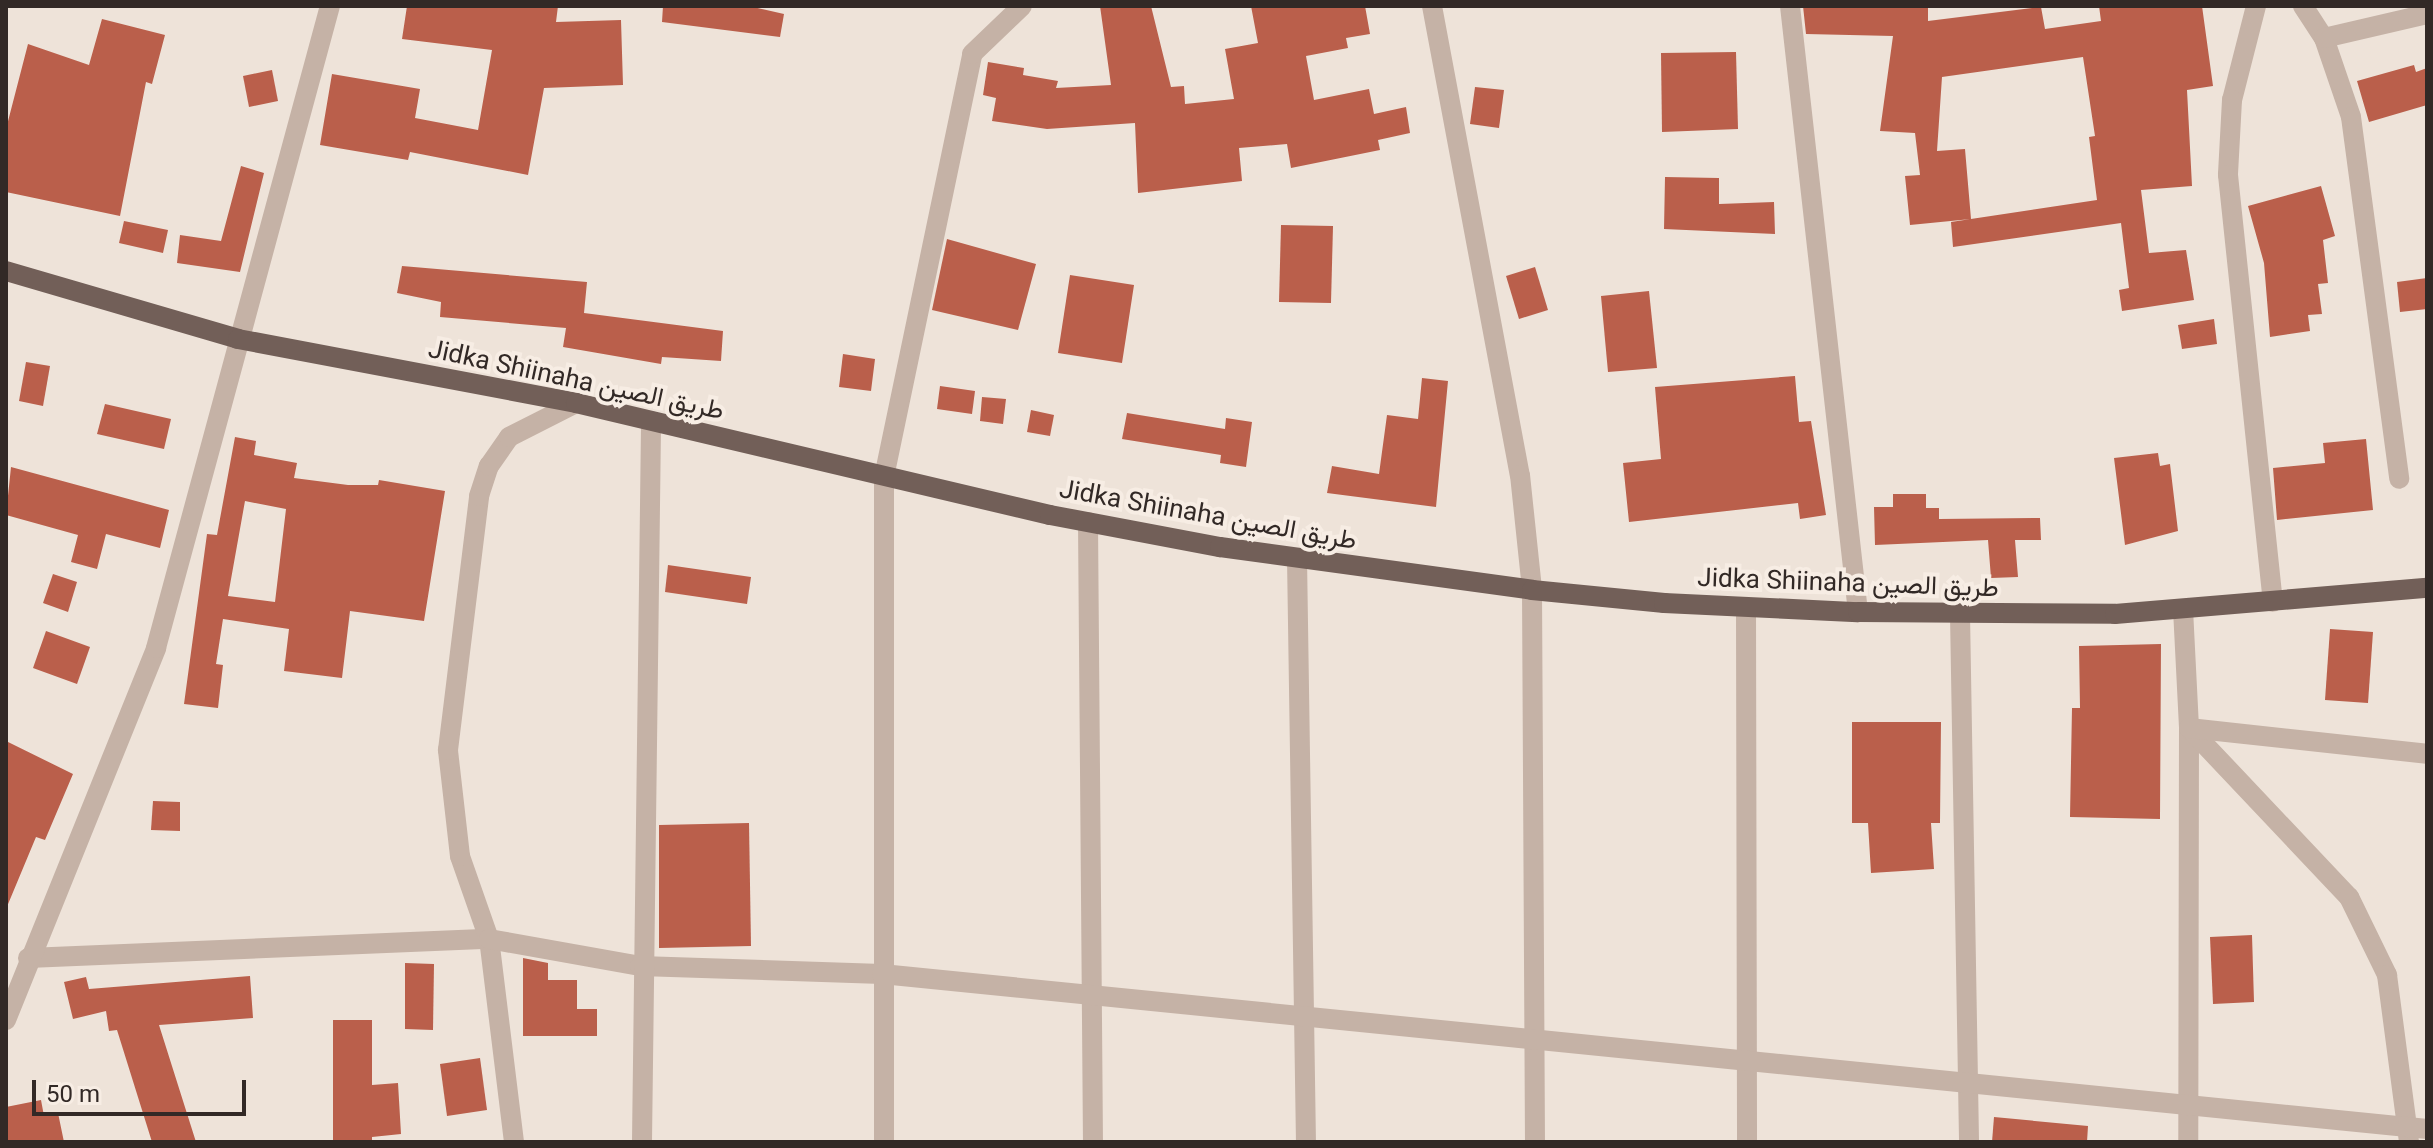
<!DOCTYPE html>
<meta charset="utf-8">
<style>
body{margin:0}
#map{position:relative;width:2433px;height:1148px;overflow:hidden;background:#eee3d9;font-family:Roboto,Vazirmatn,sans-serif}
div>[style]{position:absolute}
.building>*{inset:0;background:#ba5f4b}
.minor>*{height:20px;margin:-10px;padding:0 10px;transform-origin:10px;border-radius:10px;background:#c5b2a6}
.primary>*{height:20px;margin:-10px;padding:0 10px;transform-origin:10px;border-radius:10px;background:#725f58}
span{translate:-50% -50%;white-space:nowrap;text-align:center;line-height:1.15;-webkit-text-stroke:8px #f7ede4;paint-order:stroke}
.street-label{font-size:26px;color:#322926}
.frame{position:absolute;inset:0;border:8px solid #322926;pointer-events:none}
.scale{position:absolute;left:32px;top:1080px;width:214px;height:36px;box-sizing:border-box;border:4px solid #322926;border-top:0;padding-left:10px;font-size:24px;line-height:28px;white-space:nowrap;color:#322926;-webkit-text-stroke:6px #f7ede4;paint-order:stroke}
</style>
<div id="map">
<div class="building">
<div style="clip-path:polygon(407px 6px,558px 6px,556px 22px,621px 20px,623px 85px,544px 88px,528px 175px,410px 152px,408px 160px,320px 145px,332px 74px,420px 89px,415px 118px,478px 130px,492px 50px,402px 39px)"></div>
<div style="clip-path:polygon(663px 6px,749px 6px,784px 14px,780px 37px,662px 22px)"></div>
<div style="clip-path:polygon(1100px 6px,1151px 6px,1171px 87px,1184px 86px,1185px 104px,1234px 99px,1225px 49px,1258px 43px,1251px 6px,1365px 6px,1370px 34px,1346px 38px,1348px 48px,1306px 56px,1314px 100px,1369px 89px,1374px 114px,1406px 107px,1410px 133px,1378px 140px,1380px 150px,1291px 168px,1287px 144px,1239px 148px,1242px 181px,1138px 193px,1135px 123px,1047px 129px,992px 121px,996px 98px,983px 95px,988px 62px,1024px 68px,1023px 75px,1058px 81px,1056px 88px,1111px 85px)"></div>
<div style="clip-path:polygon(1803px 6px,1928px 6px,1928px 21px,2041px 7px,2045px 29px,2101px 21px,2099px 6px,2202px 6px,2213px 86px,2187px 90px,2192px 186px,2141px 190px,2149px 253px,2186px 250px,2194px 300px,2122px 311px,2119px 290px,2129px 288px,2121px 223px,1953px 247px,1951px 222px,2097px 200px,2089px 137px,2095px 136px,2083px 57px,1942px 77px,1937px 151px,1965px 149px,1971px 219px,1910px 225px,1905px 176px,1920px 175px,1915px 133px,1880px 131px,1893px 36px,1806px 34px)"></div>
<div style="clip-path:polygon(102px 19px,165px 35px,152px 84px,146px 82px,120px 216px,6px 192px,6px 129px,28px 44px,89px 65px)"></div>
<div style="clip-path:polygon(1736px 52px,1738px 129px,1662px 132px,1661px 53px)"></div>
<div style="clip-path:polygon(2414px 65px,2416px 72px,2427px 68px,2427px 105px,2369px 122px,2357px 81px)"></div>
<div style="clip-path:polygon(272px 70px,278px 101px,249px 107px,243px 76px)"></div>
<div style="clip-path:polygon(1475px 87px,1504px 90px,1499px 128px,1470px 124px)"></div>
<div style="clip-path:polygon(241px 166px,264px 173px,240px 272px,177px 263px,180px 235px,221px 241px)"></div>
<div style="clip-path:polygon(1665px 177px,1719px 178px,1719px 204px,1774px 202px,1775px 234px,1664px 229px)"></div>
<div style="clip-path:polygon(2321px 186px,2335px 236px,2323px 240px,2328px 283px,2318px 284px,2322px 314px,2308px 315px,2310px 331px,2270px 337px,2264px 263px,2248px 206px)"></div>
<div style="clip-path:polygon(124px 221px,168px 230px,163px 253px,119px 243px)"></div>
<div style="clip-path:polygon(1281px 225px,1333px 226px,1331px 303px,1279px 302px)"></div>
<div style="clip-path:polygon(947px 239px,1036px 264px,1018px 330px,932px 310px)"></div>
<div style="clip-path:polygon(402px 266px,587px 282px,584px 313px,723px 331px,721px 361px,662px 357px,661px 364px,563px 347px,566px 328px,440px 317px,441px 302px,397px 293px)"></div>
<div style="clip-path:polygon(1535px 267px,1548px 310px,1519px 319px,1506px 276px)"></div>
<div style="clip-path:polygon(1070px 275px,1134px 285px,1122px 363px,1058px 353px)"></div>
<div style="clip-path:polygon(2427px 278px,2427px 309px,2400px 312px,2397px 282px)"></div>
<div style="clip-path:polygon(1649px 291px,1657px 368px,1608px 372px,1601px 296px)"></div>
<div style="clip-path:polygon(2214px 319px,2217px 344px,2182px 349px,2178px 325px)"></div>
<div style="clip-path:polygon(843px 354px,875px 359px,871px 391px,839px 387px)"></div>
<div style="clip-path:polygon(26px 362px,50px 366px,43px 406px,19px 401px)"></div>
<div style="clip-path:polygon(1795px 376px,1799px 422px,1811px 421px,1826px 515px,1800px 519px,1798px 503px,1629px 522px,1623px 463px,1661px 459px,1655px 387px)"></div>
<div style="clip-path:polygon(1422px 378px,1448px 381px,1436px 507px,1327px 493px,1332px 466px,1379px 474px,1387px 415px,1418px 419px)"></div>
<div style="clip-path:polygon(940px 386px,975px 391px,972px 414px,937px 409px)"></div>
<div style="clip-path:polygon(982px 397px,1006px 399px,1003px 424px,980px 421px)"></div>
<div style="clip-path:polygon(105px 404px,171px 419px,164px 449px,97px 434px)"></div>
<div style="clip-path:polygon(1031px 410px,1054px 415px,1050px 436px,1027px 432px)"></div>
<div style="clip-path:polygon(1127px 413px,1225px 429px,1226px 418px,1252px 422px,1246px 467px,1220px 463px,1221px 455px,1122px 439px)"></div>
<div style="clip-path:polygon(evenodd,235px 437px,256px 441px,254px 455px,297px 463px,294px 478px,348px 485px,378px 485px,379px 480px,445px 491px,424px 621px,350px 611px,342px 678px,284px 671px,289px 629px,223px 619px,216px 664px,223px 665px,218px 708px,184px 704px,207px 534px,217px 535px,235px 437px,245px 501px,286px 509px,275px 602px,228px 596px,245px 501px)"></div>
<div style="clip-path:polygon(2366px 439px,2373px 510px,2277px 520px,2273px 468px,2325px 463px,2323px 443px)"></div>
<div style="clip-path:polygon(2158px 453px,2160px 466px,2170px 464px,2178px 531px,2125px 545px,2114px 458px)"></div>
<div style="clip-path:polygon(11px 467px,169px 510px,160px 548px,106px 534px,97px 569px,71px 562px,78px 535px,6px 515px)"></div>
<div style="clip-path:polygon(1893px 494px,1926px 494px,1926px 508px,1939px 508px,1939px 519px,2040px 518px,2041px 540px,2015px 540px,2018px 577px,1991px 578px,1988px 540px,1875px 545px,1874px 507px,1893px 507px)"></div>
<div style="clip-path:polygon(668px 565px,751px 577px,747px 604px,665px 592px)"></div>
<div style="clip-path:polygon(53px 574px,77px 582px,68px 612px,43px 603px)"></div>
<div style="clip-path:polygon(2330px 629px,2373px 632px,2368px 703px,2325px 700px)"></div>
<div style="clip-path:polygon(46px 631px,90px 647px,77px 684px,33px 668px)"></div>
<div style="clip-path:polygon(2161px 644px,2160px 819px,2070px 817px,2072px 708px,2080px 708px,2079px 646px)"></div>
<div style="clip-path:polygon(1852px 722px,1941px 722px,1940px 823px,1931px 823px,1934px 869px,1871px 873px,1868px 823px,1852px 823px)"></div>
<div style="clip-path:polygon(6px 741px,73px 774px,45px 840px,36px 837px,6px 909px)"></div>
<div style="clip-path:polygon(153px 801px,180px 802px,180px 831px,151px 830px)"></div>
<div style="clip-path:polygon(749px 823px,751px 946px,659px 948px,659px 825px)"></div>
<div style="clip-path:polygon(2252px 935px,2254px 1002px,2213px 1004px,2210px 937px)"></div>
<div style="clip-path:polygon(523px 958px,548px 963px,548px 980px,577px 980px,577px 1009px,597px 1009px,597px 1036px,523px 1036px)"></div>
<div style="clip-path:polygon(405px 963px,434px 964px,433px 1030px,405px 1029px)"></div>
<div style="clip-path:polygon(250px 976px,253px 1018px,159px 1025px,196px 1142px,152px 1142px,117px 1030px,109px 1031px,106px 1011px,73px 1019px,64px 982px,86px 977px,89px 989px)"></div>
<div style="clip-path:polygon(333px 1020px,372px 1020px,372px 1085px,398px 1083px,401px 1134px,372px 1137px,372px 1142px,333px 1142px)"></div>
<div style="clip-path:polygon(480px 1058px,487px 1110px,447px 1116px,440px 1064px)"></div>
<div style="clip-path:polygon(41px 1100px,44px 1116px,58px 1113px,64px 1142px,6px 1142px,6px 1107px)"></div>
<div style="clip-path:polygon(1994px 1117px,2088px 1126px,2087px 1142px,1992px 1142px)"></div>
</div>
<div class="minor">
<div style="left:1432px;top:6px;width:477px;rotate:79.4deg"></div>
<div style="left:1520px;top:475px;width:116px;rotate:84deg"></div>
<div style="left:1532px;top:590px;width:552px;rotate:89.69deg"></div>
<div style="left:1790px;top:6px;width:610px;rotate:83.6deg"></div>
<div style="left:2256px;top:6px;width:97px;rotate:104.3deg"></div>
<div style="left:2232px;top:100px;width:75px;rotate:93.1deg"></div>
<div style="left:2228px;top:175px;width:429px;rotate:84deg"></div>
<div style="left:2303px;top:6px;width:38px;rotate:57deg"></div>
<div style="left:2324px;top:38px;width:83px;rotate:71.1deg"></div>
<div style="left:2351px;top:117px;width:365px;rotate:82.4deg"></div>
<div style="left:2324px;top:38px;width:106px;rotate:-13.1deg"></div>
<div style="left:1088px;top:522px;width:620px;rotate:89.54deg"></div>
<div style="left:1297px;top:558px;width:584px;rotate:89.12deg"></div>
<div style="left:1746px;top:607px;width:535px;rotate:89.89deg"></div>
<div style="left:2183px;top:609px;width:119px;rotate:87.1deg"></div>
<div style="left:2189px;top:728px;width:414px;rotate:90.1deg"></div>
<div style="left:1960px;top:614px;width:528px;rotate:89.02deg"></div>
<div style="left:2189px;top:728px;width:233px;rotate:46.6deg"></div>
<div style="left:2349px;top:897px;width:87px;rotate:64deg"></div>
<div style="left:2387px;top:975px;width:168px;rotate:82.5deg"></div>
<div style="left:2189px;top:728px;width:239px;rotate:6.2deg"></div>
<div style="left:28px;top:958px;width:461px;rotate:-2.4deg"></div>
<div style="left:489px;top:939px;width:88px;rotate:-109.3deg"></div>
<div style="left:460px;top:856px;width:107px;rotate:-96.5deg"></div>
<div style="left:448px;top:750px;width:256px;rotate:-83deg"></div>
<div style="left:479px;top:496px;width:32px;rotate:-72deg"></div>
<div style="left:489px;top:466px;width:35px;rotate:-55deg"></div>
<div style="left:509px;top:437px;width:75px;rotate:-26.9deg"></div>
<div style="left:6px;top:1020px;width:401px;rotate:-68deg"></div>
<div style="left:156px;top:648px;width:665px;rotate:-74.84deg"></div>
<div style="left:514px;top:1142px;width:205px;rotate:-97deg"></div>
<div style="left:489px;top:939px;width:153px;rotate:10.1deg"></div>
<div style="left:640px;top:966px;width:242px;rotate:1.9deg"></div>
<div style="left:882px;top:974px;width:1553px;rotate:5.73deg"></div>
<div style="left:642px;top:1142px;width:721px;rotate:-89.28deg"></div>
<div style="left:884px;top:1142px;width:665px;rotate:-90deg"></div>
<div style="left:884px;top:477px;width:432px;rotate:-78.2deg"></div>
<div style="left:972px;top:54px;width:69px;rotate:-43.8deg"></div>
</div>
<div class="primary">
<div style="left:6px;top:271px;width:242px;rotate:16.3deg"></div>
<div style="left:238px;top:339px;width:344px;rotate:10.7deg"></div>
<div style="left:576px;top:403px;width:487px;rotate:13.3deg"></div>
<div style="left:1050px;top:515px;width:173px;rotate:10.7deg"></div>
<div style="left:1220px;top:547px;width:315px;rotate:7.8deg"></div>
<div style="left:1532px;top:590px;width:133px;rotate:5.6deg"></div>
<div style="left:1664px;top:603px;width:194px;rotate:2.7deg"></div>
<div style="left:1858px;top:612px;width:257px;rotate:0.4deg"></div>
<div style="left:2115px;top:614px;width:313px;rotate:-4.8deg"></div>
</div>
<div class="street-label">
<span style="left:576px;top:380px;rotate:12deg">Jidka Shiinaha طريق الصين</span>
<span style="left:1208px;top:515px;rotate:10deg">Jidka Shiinaha طريق الصين</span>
<span style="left:1848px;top:583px;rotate:2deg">Jidka Shiinaha طريق الصين</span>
</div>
<div class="frame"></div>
<div class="scale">50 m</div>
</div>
